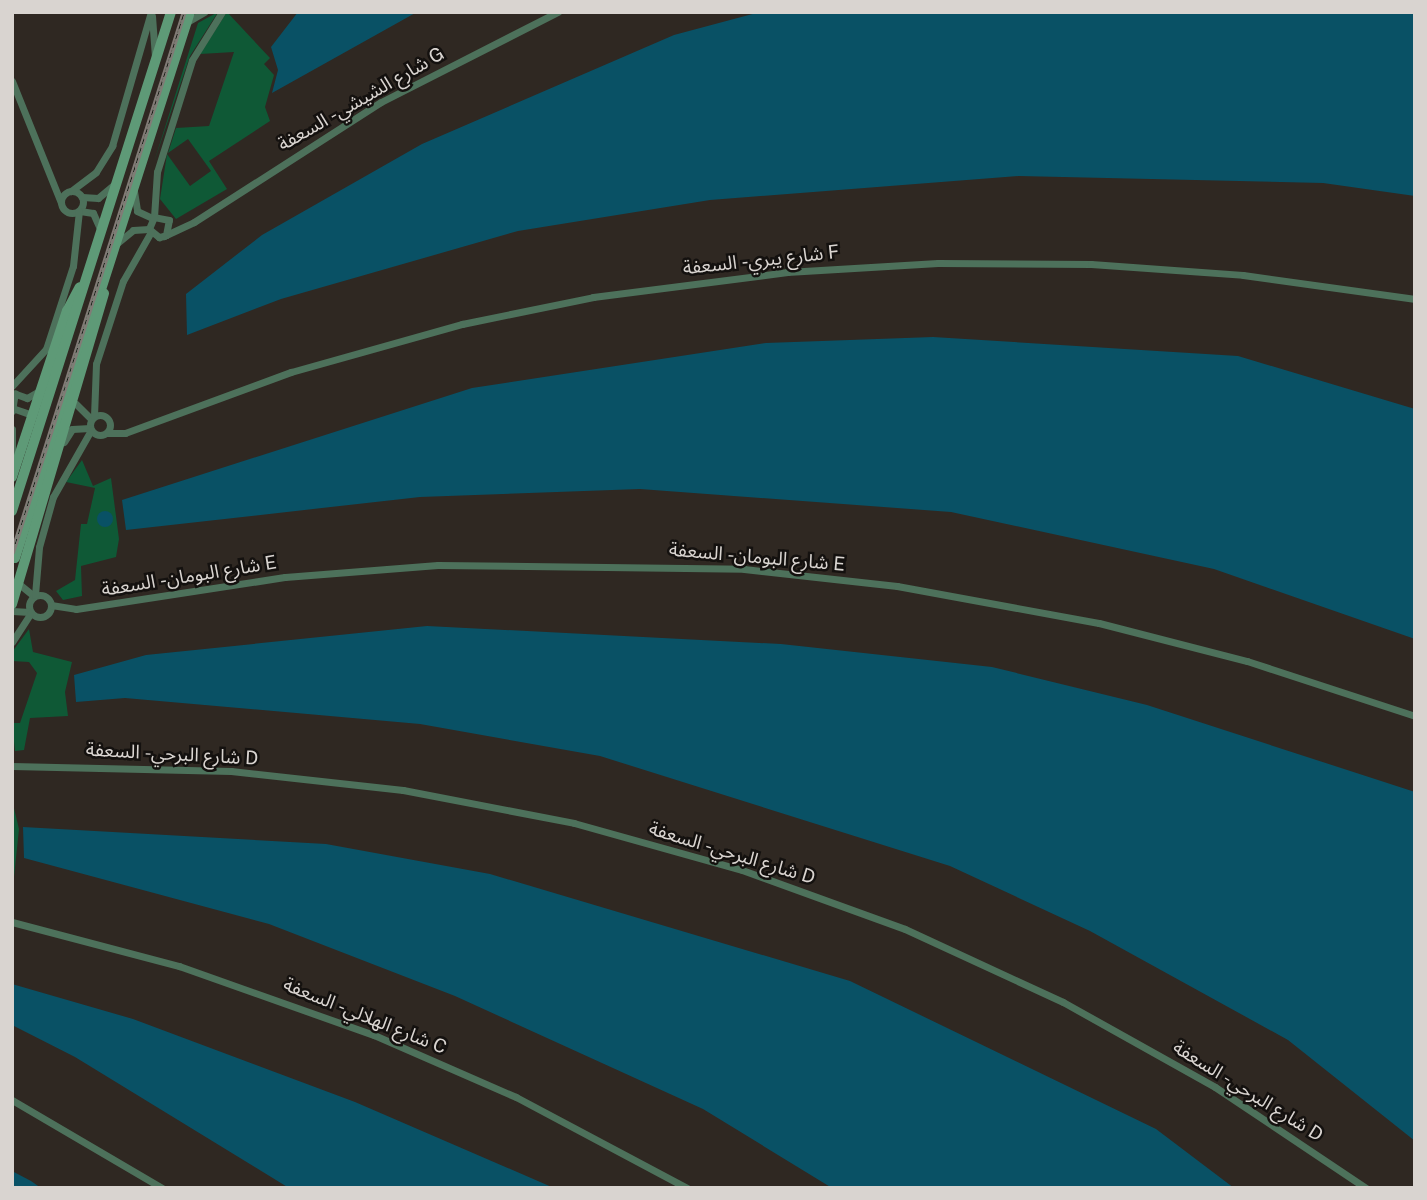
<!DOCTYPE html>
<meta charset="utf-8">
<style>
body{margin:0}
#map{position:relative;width:1427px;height:1200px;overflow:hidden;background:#2f2822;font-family:"Public Sans","Noto Sans Arabic",sans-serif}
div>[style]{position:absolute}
.green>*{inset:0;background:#0f5936}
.water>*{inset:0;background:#095165}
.round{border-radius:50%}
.street>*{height:7px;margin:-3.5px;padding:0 3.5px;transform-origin:3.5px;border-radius:3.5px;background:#4d715b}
.street>.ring{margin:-3.5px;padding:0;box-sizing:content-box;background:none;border:7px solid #4d715b;border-radius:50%}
.secondary>*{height:10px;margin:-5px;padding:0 5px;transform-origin:5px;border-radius:5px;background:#5e9a77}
.rail>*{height:4.5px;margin-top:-2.25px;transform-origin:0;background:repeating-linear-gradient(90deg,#14110f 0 5px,#817b76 0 10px);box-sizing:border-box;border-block:2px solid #817b76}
span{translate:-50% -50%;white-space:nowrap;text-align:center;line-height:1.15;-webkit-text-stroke:5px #14110f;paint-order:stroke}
.street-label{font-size:19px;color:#d9d4d0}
.frame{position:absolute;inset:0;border:14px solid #d9d4d0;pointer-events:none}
</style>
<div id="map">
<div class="green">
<div style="clip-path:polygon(218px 12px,190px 56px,154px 162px,198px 23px)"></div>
<div style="clip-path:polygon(227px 12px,270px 58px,264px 64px,274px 75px,265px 107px,270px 121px,209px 161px,227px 189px,176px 219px,160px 199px,167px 154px,190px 186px,211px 171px,188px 139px,168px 153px,176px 128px,209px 126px,234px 52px,200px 54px)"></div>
<div style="clip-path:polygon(82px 460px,93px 486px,111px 478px,119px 539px,116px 557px,81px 566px,82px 596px,63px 600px,56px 591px,75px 580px,81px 524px,87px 524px,95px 488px,66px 482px)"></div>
<div style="clip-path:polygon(29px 629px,33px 652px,72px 662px,65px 692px,68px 716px,30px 718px,24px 750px,15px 751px,12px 723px,20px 723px,37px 673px,29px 662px,12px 661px,12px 652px)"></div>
<div style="clip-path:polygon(12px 800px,19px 829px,14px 877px,12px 876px)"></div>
</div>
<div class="water">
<div style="clip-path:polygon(298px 12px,417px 12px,272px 93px,278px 70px,271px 47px)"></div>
<div style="clip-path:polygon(760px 12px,1415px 12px,1415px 196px,1323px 183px,1019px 176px,710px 200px,518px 231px,281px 299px,187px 335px,186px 294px,262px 235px,422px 144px,674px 35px)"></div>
<div style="clip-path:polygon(933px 337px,1238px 356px,1415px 409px,1415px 639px,1214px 569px,951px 512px,640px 489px,420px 497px,126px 530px,122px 500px,472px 388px,766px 343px)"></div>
<div class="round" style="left:97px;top:511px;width:16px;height:16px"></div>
<div style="clip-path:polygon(427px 626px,781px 644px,992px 667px,1147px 705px,1415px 792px,1415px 1141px,1288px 1040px,1090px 931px,950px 866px,600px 756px,420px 724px,125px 698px,76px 702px,74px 675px,146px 655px)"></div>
<div style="clip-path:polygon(23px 827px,326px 844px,490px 874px,850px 981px,1156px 1129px,1234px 1188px,832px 1188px,703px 1109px,455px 996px,269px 924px,24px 858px)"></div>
<div style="clip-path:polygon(12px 984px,133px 1019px,355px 1102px,554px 1188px,289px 1188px,75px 1057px,12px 1025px)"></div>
<div style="clip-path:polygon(12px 1171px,31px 1181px,41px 1188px,12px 1188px)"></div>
</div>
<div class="street">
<div style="left:152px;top:16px;width:41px;rotate:85.8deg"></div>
<div style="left:187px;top:22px;width:20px;rotate:-30deg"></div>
<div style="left:12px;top:81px;width:131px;rotate:68.1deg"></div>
<div class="ring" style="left:61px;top:191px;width:15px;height:15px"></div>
<div style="left:71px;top:191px;width:31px;rotate:-37deg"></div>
<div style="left:96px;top:172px;width:31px;rotate:-58deg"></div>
<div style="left:112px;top:146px;width:140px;rotate:-73.8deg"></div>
<div style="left:134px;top:191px;width:20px;rotate:81deg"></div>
<div style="left:137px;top:211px;width:17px;rotate:25deg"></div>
<div style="left:82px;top:197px;width:16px;rotate:4deg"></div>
<div style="left:98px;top:198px;width:23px;rotate:-40deg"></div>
<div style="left:80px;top:211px;width:13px;rotate:9deg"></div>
<div style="left:93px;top:213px;width:20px;rotate:66deg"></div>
<div style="left:154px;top:217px;width:45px;rotate:-86.2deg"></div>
<div style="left:157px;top:172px;width:117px;rotate:-72.6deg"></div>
<div style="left:192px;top:60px;width:57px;rotate:-58deg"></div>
<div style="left:166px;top:235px;width:15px;rotate:-79deg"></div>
<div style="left:169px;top:220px;width:15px;rotate:-169deg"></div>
<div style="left:154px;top:217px;width:13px;rotate:113deg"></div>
<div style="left:149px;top:229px;width:13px;rotate:39deg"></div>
<div style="left:159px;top:237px;width:5px;rotate:-11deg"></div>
<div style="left:164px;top:236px;width:33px;rotate:-25deg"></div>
<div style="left:194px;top:222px;width:222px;rotate:-32.7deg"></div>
<div style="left:381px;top:102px;width:199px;rotate:-27deg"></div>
<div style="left:116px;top:244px;width:22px;rotate:-39deg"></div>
<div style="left:133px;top:230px;width:16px;rotate:-4deg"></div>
<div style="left:12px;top:386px;width:50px;rotate:-47.4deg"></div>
<div style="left:46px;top:349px;width:87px;rotate:-72deg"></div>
<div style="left:73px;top:266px;width:55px;rotate:-83.8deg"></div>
<div style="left:16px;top:394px;width:12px;rotate:20deg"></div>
<div style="left:27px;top:398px;width:14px;rotate:-30deg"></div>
<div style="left:76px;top:404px;width:21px;rotate:45deg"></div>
<div style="left:15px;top:409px;width:18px;rotate:19deg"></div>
<div style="left:12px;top:411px;width:18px;rotate:-81deg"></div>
<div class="ring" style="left:90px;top:415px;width:13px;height:13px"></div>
<div style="left:94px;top:416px;width:52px;rotate:-87.8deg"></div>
<div style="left:96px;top:364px;width:87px;rotate:-72deg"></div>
<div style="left:123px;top:281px;width:56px;rotate:-60.3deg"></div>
<div style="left:12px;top:429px;width:29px;rotate:90deg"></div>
<div style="left:107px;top:433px;width:18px"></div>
<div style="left:125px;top:433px;width:177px;rotate:-20.2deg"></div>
<div style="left:291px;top:372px;width:178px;rotate:-15.7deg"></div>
<div style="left:462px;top:324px;width:134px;rotate:-11.6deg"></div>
<div style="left:593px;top:297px;width:196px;rotate:-7.3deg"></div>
<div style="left:787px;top:272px;width:151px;rotate:-3.4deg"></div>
<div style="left:938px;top:263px;width:153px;rotate:0.4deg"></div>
<div style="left:1091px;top:264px;width:152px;rotate:4.1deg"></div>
<div style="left:1243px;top:275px;width:174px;rotate:7.9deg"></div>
<div style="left:64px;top:442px;width:15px;rotate:-58deg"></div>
<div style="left:72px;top:429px;width:18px;rotate:-3deg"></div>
<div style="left:19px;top:584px;width:19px;rotate:39deg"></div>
<div class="ring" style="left:29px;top:595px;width:15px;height:15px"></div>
<div style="left:35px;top:595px;width:48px;rotate:-85.2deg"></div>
<div style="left:39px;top:547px;width:52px;rotate:-74.4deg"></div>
<div style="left:53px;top:497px;width:77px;rotate:-60.4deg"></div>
<div style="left:51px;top:605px;width:25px;rotate:9deg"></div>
<div style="left:76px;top:609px;width:211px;rotate:-8.7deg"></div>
<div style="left:285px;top:577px;width:153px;rotate:-4.5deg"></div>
<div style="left:438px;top:565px;width:306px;rotate:0.7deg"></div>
<div style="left:744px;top:569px;width:154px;rotate:6.3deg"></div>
<div style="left:897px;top:586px;width:205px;rotate:10.4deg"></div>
<div style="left:1099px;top:623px;width:153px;rotate:14.4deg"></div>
<div style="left:1247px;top:661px;width:177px;rotate:18.1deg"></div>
<div style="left:12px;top:611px;width:18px;rotate:3deg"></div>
<div style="left:12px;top:642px;width:35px;rotate:-57deg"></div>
<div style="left:12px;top:766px;width:219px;rotate:1.3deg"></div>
<div style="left:231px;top:771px;width:173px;rotate:6.3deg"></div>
<div style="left:403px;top:790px;width:174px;rotate:10.9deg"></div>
<div style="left:574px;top:823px;width:174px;rotate:15.6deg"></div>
<div style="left:742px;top:870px;width:173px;rotate:19.9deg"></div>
<div style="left:905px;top:929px;width:174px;rotate:24.8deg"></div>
<div style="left:1063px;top:1002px;width:174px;rotate:29.2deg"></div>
<div style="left:1215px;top:1087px;width:182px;rotate:33.8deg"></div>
<div style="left:12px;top:922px;width:173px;rotate:14.8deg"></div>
<div style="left:179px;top:966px;width:207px;rotate:19.5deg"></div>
<div style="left:374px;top:1035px;width:155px;rotate:23.6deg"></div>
<div style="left:516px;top:1097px;width:194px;rotate:28deg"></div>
<div style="left:12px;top:1100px;width:174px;rotate:30.4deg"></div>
</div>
<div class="secondary">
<div style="left:12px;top:477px;width:175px;rotate:-71.7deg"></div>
<div style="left:67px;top:311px;width:27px;rotate:-62deg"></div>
<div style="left:12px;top:511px;width:524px;rotate:-72.33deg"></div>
<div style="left:15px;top:558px;width:573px;rotate:-72.23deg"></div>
<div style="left:12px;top:604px;width:324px;rotate:-73.5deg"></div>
</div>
<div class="rail">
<div style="left:12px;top:553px;width:568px;rotate:-72.36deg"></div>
</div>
<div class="street-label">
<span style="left:361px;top:99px;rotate:-30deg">شارع الشيشي - السعفة G</span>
<span style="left:761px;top:260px;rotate:-6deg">شارع يبري - السعفة F</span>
<span style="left:757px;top:557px;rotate:5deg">شارع البومان - السعفة E</span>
<span style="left:189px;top:576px;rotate:-9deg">شارع البومان - السعفة E</span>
<span style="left:172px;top:754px;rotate:3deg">شارع البرحي - السعفة D</span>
<span style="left:732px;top:853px;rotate:17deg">شارع البرحي - السعفة D</span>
<span style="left:365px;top:1016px;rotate:22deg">شارع الهلالي - السعفة C</span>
<span style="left:1248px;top:1091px;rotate:32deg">شارع البرحي - السعفة D</span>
</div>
<div class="frame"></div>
</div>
